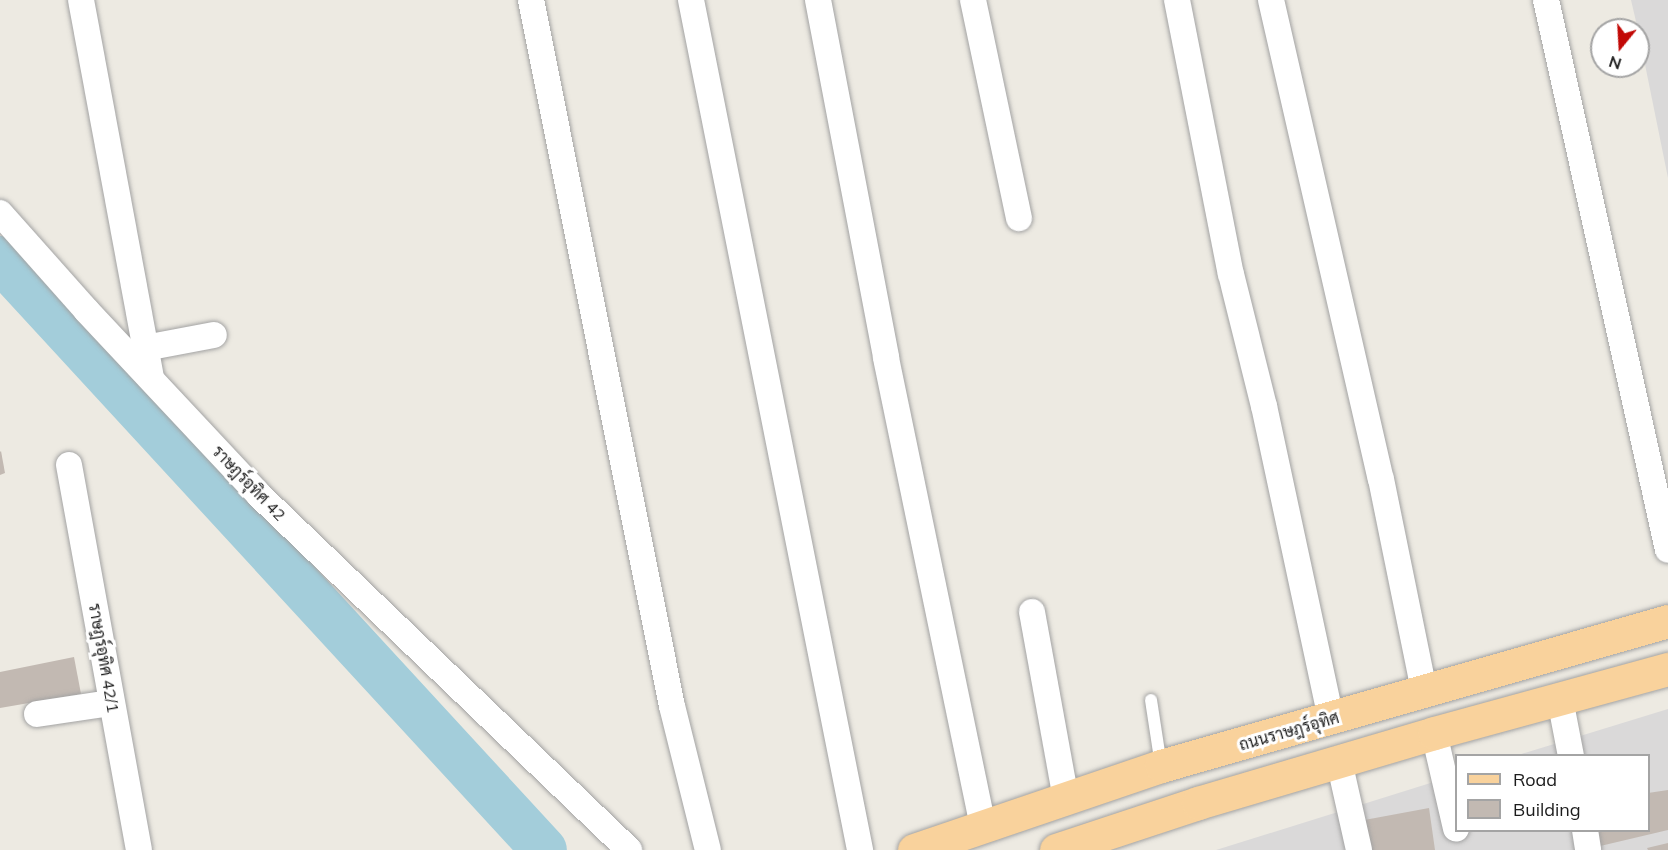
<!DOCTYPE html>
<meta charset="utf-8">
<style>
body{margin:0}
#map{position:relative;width:1668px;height:850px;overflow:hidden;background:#edeae2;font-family:Mulish,Sarabun,sans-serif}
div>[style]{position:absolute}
.residential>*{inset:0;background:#dad9d9}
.river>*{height:46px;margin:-23px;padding:0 23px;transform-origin:23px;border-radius:23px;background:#a3cdda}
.building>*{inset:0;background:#c2b9b2}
.roads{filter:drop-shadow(0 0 2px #a3a3a3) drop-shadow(0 0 2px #a3a3a3)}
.service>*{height:12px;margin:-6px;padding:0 6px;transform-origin:6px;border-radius:6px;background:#fff}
.minor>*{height:26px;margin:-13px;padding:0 13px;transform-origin:13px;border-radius:13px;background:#fff}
.primary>*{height:33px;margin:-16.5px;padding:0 16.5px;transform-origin:16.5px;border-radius:16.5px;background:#f9d29c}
span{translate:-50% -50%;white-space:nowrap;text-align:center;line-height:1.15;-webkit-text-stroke:6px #fff;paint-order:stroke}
.street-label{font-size:16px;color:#1c1c1c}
.legend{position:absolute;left:1455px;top:754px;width:195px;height:78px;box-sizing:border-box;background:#fff;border:2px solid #a4a4a4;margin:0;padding:8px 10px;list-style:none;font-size:18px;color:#1c1c1c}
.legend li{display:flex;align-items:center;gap:12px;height:30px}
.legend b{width:30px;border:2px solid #a4a4a4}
.north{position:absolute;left:1590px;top:18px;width:60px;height:60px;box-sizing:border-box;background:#fff;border:2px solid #a4a4a4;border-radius:50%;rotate:198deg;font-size:16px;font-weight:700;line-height:24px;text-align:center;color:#1c1c1c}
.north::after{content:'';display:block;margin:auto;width:21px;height:27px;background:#c20906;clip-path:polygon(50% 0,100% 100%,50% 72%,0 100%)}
</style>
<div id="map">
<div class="residential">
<div style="clip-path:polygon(1631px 0,1668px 0,1668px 178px,1638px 30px)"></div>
<div style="clip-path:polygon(1668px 709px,1668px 850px,1216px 850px,1456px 775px,1456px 830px,1648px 830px,1648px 756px,1518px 755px)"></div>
</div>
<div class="river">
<div style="left:0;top:259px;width:803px;rotate:47.37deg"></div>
</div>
<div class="building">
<div style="clip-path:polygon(1px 451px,5px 473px,0 475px,0 452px)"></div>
<div style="clip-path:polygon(74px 657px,81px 694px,0 708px,0 672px)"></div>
<div style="clip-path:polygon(1668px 790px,1668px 830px,1596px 847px,1592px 830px,1648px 830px,1648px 793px)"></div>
<div style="clip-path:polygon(1429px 808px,1435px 850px,1364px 850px,1359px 821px)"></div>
<div style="clip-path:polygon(1668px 843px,1668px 850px,1648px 850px,1647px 848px)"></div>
</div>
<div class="roads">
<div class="service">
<div style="left:1151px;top:700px;width:66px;rotate:81.3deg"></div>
</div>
<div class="minor">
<div style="left:81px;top:0;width:383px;rotate:79.5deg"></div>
<div style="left:531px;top:0;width:720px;rotate:78.71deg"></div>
<div style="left:672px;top:706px;width:148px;rotate:76deg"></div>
<div style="left:691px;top:0;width:867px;rotate:78.75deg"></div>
<div style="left:818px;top:0;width:364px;rotate:79.2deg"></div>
<div style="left:886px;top:358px;width:478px;rotate:78.3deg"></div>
<div style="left:973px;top:0;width:223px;rotate:78.1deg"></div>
<div style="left:1177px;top:0;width:279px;rotate:78.9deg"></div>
<div style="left:1231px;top:274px;width:136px;rotate:76deg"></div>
<div style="left:1264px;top:406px;width:319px;rotate:77.9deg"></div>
<div style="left:1271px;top:0;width:491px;rotate:77.1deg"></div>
<div style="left:1381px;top:479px;width:216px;rotate:78.5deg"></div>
<div style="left:1546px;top:0;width:563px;rotate:77.49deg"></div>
<div style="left:0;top:213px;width:130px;rotate:48.4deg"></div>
<div style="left:86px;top:310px;width:253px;rotate:46.9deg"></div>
<div style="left:259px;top:495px;width:513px;rotate:43.81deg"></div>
<div style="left:145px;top:348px;width:70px;rotate:-10.7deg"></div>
<div style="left:69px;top:465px;width:391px;rotate:79.7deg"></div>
<div style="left:1032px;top:612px;width:190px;rotate:79.7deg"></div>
<div style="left:1560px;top:699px;width:58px;rotate:79.1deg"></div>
<div style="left:37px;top:714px;width:75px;rotate:-8.5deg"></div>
<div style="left:1434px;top:733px;width:98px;rotate:77deg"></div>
<div style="left:1339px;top:761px;width:91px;rotate:77.3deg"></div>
<div style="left:1585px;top:830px;width:20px;rotate:81deg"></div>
</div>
<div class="primary">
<div style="left:914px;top:850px;width:261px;rotate:-18.8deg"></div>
<div style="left:1161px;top:766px;width:527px;rotate:-15.96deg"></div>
<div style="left:1056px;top:850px;width:150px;rotate:-18.3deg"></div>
<div style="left:1198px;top:803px;width:246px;rotate:-16.5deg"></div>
<div style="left:1434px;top:733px;width:243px;rotate:-15.3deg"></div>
</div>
</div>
<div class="street-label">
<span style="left:249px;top:483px;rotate:46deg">ราษฎร์อุทิศ 42</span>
<span style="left:104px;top:658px;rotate:80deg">ราษฎร์อุทิศ 42/1</span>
<span style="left:1289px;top:731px;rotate:-16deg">ถนนราษฎร์อุทิศ</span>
</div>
<ul class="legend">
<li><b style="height:8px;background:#f9d29c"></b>Road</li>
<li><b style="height:16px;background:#c2b9b2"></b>Building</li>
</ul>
<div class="north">N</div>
</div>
